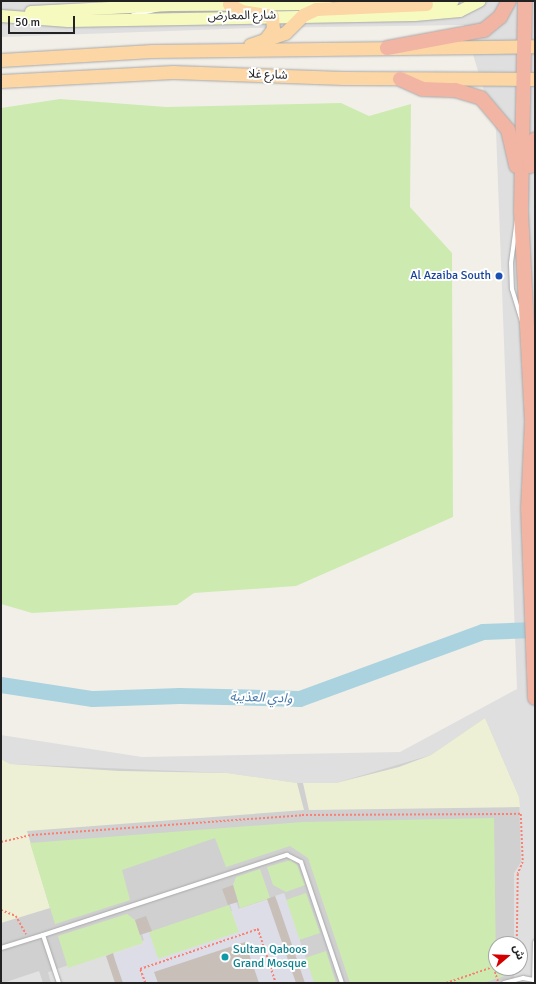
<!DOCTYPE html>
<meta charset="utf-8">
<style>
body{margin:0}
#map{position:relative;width:536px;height:984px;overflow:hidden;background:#f2efe9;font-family:Signika,"Noto Sans Arabic",sans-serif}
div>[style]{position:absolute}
.residential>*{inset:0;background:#e0dfdf}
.religious>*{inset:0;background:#d0d0d0}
.farmland>*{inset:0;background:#eef0d5}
.grass>*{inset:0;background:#cdebb0}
.parking>*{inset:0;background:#e2e2e2}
.plaza>*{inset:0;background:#dddde8}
.river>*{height:16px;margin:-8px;padding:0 8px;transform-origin:8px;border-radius:8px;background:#aad3df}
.building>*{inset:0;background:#c7bfb8}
.path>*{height:1.5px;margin-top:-0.75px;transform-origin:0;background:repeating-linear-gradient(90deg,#fa8072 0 2px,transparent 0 4px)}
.roads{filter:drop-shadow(0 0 1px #a9a9a9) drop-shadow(0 0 1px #a9a9a9)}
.service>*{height:4px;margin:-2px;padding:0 2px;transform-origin:2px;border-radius:2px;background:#fff}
.secondary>*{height:12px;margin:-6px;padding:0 6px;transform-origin:6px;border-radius:6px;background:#f7fabf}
.primary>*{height:13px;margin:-6.5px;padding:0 6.5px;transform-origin:6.5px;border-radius:6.5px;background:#fcd6a4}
.trunk>*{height:14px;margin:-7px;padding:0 7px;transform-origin:7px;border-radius:7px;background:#f2b4a3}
.dots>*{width:11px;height:11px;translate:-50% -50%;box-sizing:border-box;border:2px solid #fff;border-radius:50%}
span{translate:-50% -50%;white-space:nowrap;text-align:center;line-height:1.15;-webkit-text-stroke:4px #fff;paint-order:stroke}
.street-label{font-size:12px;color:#222}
.transit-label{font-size:12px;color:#164399}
.right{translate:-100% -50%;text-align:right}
.culture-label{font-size:12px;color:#0d838f}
.left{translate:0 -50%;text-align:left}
.water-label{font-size:13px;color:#4a7aab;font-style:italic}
.frame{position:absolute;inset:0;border:2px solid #222;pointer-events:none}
.north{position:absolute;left:488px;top:936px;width:40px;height:40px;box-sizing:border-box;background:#fff;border:1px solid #a7a7a7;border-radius:50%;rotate:71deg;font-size:11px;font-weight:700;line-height:16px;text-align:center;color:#222}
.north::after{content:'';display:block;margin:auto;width:14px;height:18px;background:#d40000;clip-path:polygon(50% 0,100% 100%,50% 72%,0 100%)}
.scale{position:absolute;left:8px;top:16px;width:67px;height:18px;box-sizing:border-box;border:2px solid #222;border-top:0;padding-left:5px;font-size:12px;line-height:14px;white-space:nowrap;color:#222;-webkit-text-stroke:3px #fff;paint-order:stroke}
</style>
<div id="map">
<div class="residential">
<div style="clip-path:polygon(evenodd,1px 1px,535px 1px,535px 983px,1px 983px,1px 735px,142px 757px,400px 752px,517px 689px,496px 130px,464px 25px,253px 28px,1px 37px,1px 1px,496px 944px,520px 944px,520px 968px,496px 968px,496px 944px)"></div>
</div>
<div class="religious">
<div style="clip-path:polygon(485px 718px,519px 797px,521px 862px,514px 873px,514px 944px,496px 944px,496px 968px,514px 968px,514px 983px,314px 983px,283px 894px,48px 972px,51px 983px,1px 983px,1px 759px,10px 764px,227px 773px,297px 783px,336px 783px,431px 755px)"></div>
</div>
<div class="farmland">
<div style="clip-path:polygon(485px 718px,519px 797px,520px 807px,309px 810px,303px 783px,336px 783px,399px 767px,431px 755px)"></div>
<div style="clip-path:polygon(1px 759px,10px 764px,119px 771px,227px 773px,297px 783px,304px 810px,27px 831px,50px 908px,1px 923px)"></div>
</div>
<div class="grass">
<div style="clip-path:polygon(60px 99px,166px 107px,341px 103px,369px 116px,411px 104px,410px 207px,452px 253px,453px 517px,296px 586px,194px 593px,177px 605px,32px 613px,1px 604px,1px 108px)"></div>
<div style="clip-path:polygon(494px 818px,496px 968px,514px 968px,514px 973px,483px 983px,350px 983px,308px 858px,290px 846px,226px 867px,215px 838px,122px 870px,130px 900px,55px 924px,30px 843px,303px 822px)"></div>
<div style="clip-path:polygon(291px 860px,297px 865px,305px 885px,286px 892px,273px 885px,267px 867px)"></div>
<div style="clip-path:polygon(260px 869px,270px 898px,240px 908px,233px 885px,236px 877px)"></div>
<div style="clip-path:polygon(306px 893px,320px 933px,299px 940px,286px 900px)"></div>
<div style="clip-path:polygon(229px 905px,239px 932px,158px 959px,149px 932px)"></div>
<div style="clip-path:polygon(127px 914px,135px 920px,143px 943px,68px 968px,58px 936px)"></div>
<div style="clip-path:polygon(326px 951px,336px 983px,314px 983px,305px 958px)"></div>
</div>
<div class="parking">
<div style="clip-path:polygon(39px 971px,43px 983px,3px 983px)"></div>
</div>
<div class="plaza">
<div style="clip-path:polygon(232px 888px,239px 910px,268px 901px,296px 983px,123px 983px,113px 955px,145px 944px,138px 920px,144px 917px,158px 959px,239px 932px,225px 890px)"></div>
<div style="clip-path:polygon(284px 893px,314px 983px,305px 983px,275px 896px)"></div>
</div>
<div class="river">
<div style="left:1px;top:685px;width:93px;rotate:8.7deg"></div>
<div style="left:93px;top:699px;width:87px;rotate:-2deg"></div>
<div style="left:180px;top:696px;width:120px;rotate:1.4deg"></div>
<div style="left:300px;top:699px;width:195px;rotate:-20.1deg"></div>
<div style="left:483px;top:632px;width:52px;rotate:-2.2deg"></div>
</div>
<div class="building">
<div style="clip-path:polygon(233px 885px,238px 902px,228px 905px,222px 889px)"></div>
<div style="clip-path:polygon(275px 896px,278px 904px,305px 983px,296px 983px,267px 899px)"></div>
<div style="clip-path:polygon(146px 916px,152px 931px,140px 935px,135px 920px)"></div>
<div style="clip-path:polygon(245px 942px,259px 983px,158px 983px,154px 972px)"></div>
<div style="clip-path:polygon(113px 953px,115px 960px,123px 983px,115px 983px,106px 956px)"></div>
</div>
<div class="path">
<div style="left:1px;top:842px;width:32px;rotate:-13deg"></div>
<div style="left:32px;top:835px;width:271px;rotate:-4.2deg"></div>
<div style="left:302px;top:815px;width:219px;rotate:-0.3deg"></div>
<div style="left:521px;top:814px;width:48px;rotate:87.6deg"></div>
<div style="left:523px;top:862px;width:13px;rotate:113deg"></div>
<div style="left:518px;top:874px;width:70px;rotate:90.8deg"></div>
<div style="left:1px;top:910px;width:16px;rotate:22deg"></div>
<div style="left:16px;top:916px;width:21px;rotate:61deg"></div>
<div style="left:494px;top:968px;width:14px;rotate:73deg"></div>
<div style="left:517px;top:973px;width:5px;rotate:-90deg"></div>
<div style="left:145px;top:983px;width:15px;rotate:-110deg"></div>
<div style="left:140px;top:969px;width:125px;rotate:-18.7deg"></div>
<div style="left:258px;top:929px;width:57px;rotate:71.6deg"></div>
<div style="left:446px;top:983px;width:53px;rotate:-18.8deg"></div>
</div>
<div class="roads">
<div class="service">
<div style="left:133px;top:15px;width:27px;rotate:-13deg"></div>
<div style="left:517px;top:219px;width:44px;rotate:97.8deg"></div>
<div style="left:511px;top:263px;width:26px;rotate:88deg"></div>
<div style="left:512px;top:289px;width:34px;rotate:73deg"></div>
<div style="left:43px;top:935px;width:257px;rotate:-18.2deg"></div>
<div style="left:287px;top:855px;width:16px;rotate:27deg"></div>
<div style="left:301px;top:862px;width:128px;rotate:71.3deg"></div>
<div style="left:1px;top:948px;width:44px;rotate:-17.2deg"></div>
<div style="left:43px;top:935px;width:51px;rotate:71.6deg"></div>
<div style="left:504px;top:983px;width:20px;rotate:-15deg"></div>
<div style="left:523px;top:978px;width:11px;rotate:10deg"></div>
<div style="left:534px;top:983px;width:41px;rotate:-88.6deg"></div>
</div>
<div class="secondary">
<div style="left:417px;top:4px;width:36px;rotate:-5deg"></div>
<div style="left:31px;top:12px;width:139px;rotate:-2.9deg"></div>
<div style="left:170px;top:5px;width:156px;rotate:-0.4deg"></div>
<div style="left:1px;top:16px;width:67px;rotate:4.3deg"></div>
<div style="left:68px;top:21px;width:347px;rotate:-1deg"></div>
<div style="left:415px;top:15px;width:45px;rotate:-5.1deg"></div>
<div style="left:460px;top:11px;width:22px;rotate:-27deg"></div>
</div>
<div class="primary">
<div style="left:229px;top:4px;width:14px;rotate:30deg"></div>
<div style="left:241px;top:11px;width:31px;rotate:9deg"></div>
<div style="left:272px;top:16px;width:13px;rotate:86deg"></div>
<div style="left:273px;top:29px;width:15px;rotate:127deg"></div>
<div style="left:250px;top:45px;width:37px;rotate:-19deg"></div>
<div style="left:285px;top:33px;width:25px;rotate:-45deg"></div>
<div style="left:303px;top:15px;width:14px;rotate:-25deg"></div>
<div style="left:316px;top:9px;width:110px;rotate:-2.6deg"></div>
<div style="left:1px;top:60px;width:151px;rotate:-3.4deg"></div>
<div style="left:152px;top:51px;width:383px;rotate:-0.7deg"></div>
<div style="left:1px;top:81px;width:172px;rotate:-3deg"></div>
<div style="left:173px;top:72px;width:170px;rotate:2deg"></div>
<div style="left:343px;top:78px;width:192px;rotate:0.3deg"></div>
</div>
<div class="trunk">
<div style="left:525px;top:1px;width:211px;rotate:91.1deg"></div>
<div style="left:521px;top:212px;width:209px;rotate:87deg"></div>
<div style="left:532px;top:421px;width:87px;rotate:92.6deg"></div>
<div style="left:528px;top:508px;width:190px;rotate:87.9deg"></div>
<div style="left:387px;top:48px;width:99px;rotate:-10.5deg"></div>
<div style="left:484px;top:30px;width:21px;rotate:-39deg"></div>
<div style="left:500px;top:17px;width:18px;rotate:-61deg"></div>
<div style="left:400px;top:79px;width:24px;rotate:24deg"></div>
<div style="left:422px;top:89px;width:33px;rotate:2deg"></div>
<div style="left:455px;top:90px;width:27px;rotate:17deg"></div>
<div style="left:481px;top:98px;width:42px;rotate:49.8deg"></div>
<div style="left:508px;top:130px;width:37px;rotate:77deg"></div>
<div style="left:530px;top:166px;width:27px;rotate:-80deg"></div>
</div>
</div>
<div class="dots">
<div style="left:499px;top:276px;background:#1a4fb4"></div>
<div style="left:225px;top:957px;background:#0f9aa8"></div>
</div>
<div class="street-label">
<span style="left:242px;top:16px;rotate:-1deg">شارع المعارض</span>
<span style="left:268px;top:75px;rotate:2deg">شارع غلا</span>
</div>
<div class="transit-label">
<span class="right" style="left:491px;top:276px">Al Azaiba South</span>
</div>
<div class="culture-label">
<span class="left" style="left:233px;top:957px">Sultan Qaboos<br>Grand Mosque</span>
</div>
<div class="water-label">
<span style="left:261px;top:698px;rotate:2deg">وادي العذيبة</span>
</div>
<div class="frame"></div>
<div class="north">ش</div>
<div class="scale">50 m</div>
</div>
